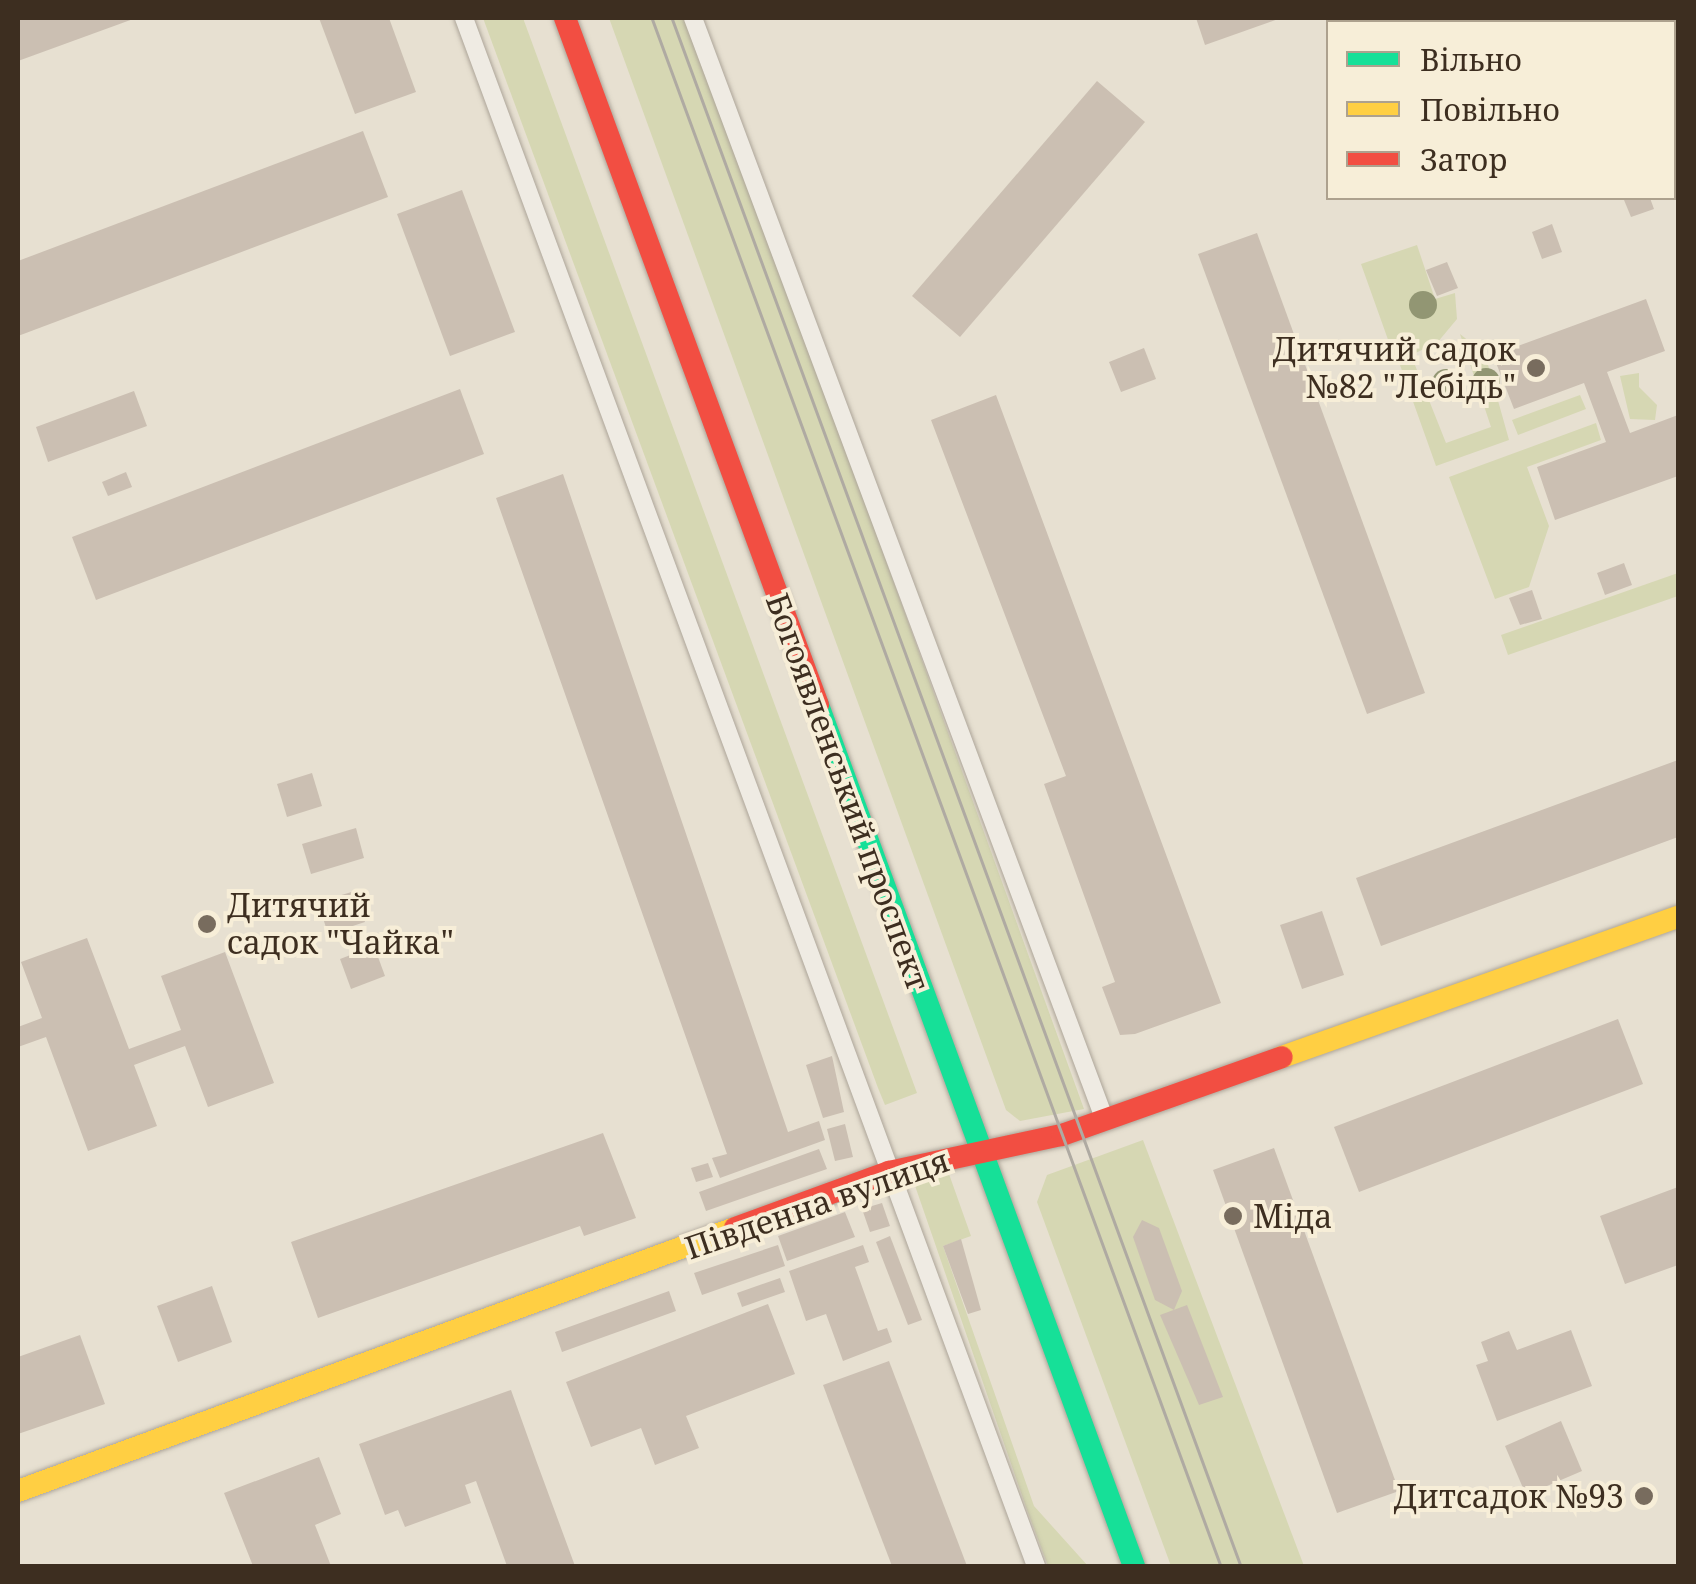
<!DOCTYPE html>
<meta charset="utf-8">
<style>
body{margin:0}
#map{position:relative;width:1696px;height:1584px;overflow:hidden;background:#e7e0d1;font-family:"Noto Serif",serif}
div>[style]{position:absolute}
.green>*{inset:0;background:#d6d7b3}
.building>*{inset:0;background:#cbbfb2}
.roads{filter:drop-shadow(0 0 2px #ada599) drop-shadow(0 0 2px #ada599)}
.lane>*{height:18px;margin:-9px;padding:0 9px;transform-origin:9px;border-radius:9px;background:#efebe3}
.fast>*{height:22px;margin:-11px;padding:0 11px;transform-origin:11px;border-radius:11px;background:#16e098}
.slow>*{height:22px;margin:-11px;padding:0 11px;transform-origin:11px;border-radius:11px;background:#ffcf43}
.jam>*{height:22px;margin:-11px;padding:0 11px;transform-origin:11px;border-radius:11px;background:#f24e42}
.tram>*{height:2.5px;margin:-1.25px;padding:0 1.25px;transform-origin:1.25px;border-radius:1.25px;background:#afaaa2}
.trees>*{width:28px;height:28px;margin:-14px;border-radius:50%;background:#929673}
.dots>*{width:28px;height:28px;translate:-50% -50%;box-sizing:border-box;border:5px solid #f7eed8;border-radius:50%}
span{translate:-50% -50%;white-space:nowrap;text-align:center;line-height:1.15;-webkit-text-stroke:8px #f7eed8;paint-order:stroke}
.poi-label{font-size:32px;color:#3d2e20}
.right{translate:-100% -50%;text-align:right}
.left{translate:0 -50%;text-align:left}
.street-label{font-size:32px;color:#3d2e20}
.frame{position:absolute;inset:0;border:20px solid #3d2e20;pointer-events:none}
.legend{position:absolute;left:1326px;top:20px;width:350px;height:180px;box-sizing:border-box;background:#f7eed8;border:2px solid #ada18e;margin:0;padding:12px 18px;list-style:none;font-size:30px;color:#3d2e20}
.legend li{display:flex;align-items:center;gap:20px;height:50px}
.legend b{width:50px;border:2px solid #ada18e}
</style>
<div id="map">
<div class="green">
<div style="clip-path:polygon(483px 18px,523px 18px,917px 1093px,885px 1105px,878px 1088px)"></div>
<div style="clip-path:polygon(609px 18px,690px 18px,1084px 1109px,1020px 1121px,1006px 1110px)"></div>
<div style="clip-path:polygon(1417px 245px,1435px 299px,1455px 293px,1457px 319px,1437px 343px,1396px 362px,1361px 264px)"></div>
<div style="clip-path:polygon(1460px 334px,1485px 354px,1509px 440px,1436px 466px,1400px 365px,1413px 360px,1446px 443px,1491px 427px)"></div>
<div style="clip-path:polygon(1639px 373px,1639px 387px,1657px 405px,1655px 420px,1630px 419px,1620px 376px)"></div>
<div style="clip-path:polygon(1580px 395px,1586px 409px,1518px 435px,1512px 420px)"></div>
<div style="clip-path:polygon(1596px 423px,1601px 440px,1527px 467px,1549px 526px,1529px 587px,1495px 599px,1449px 477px)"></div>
<div style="clip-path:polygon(1678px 573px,1678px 596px,1508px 655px,1501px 635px)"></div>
<div style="clip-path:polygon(1143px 1140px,1304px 1566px,1171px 1566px,1037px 1202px,1047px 1175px)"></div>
<div style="clip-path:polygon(949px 1174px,971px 1236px,943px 1246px,1034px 1506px,1088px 1566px,1048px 1566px,1027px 1510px,912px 1177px)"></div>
</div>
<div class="building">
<div style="clip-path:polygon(18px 18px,136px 18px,18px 61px)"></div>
<div style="clip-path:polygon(319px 18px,389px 18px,416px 92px,355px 114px)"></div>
<div style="clip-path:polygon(1196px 18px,1281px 18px,1205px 45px)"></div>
<div style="clip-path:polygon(1510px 18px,1652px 18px,1654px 22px,1512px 22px)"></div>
<div style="clip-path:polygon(1097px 81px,1145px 122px,960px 337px,912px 296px)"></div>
<div style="clip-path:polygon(363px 131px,388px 197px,18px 336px,18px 261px)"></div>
<div style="clip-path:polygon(462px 190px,515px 332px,450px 356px,397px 214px)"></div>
<div style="clip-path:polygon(1650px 198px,1654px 209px,1631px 217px,1624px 200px)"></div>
<div style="clip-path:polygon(1552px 224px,1562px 252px,1542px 259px,1532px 232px)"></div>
<div style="clip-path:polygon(1257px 233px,1425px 693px,1367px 714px,1198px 254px)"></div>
<div style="clip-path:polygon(1447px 262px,1458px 288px,1437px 296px,1426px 270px)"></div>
<div style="clip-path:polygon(1646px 299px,1665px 351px,1607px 372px,1630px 433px,1678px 415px,1678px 476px,1555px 520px,1537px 467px,1606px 442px,1584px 383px,1514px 409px,1493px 355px)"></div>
<div style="clip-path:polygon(1144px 348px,1156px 379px,1121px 392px,1109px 362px)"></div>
<div style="clip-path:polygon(460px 389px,484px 454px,96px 600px,72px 537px)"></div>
<div style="clip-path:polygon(134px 391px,147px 426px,48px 462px,36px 427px)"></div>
<div style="clip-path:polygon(996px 395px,1221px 1003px,1135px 1034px,1120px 1035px,1102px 987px,1115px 982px,1044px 784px,1066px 776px,931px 420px)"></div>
<div style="clip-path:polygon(126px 472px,132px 487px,108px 496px,102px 482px)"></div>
<div style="clip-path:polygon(563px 474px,788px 1132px,819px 1121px,825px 1140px,720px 1178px,712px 1158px,727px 1154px,496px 498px)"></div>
<div style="clip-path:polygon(1624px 563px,1632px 585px,1605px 595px,1597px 573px)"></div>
<div style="clip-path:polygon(1532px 590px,1542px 619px,1520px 625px,1509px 598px)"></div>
<div style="clip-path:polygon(1678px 760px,1678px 837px,1381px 946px,1356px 878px)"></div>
<div style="clip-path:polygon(312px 773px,322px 806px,287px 817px,277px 784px)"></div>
<div style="clip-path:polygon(356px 828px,364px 858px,311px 874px,302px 844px)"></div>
<div style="clip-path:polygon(355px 891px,365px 922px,328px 934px,318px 902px)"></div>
<div style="clip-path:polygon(1322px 911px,1344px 975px,1302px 989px,1280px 925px)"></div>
<div style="clip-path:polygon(87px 938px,129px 1049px,181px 1030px,161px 976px,225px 952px,274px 1083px,208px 1107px,185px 1046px,134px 1065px,157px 1126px,88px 1151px,46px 1037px,18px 1047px,18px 1027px,42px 1018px,21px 962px)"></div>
<div style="clip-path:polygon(374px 946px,385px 976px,351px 989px,340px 959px)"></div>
<div style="clip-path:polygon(1618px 1019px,1643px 1084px,1359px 1192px,1334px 1127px)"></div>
<div style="clip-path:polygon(832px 1056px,844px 1112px,823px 1118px,806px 1065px)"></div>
<div style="clip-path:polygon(845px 1124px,853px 1157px,835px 1161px,827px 1129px)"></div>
<div style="clip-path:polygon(603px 1133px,636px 1218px,584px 1236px,580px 1226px,318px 1318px,291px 1242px)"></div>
<div style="clip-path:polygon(1274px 1148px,1399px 1491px,1337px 1513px,1213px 1170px)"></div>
<div style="clip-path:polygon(819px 1149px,827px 1169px,706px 1211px,699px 1192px)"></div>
<div style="clip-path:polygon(708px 1163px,713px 1177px,696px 1182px,691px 1168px)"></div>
<div style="clip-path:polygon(1678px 1187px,1678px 1265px,1625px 1284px,1600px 1216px)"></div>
<div style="clip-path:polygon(882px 1203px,890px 1226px,870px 1232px,862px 1209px)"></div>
<div style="clip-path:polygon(845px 1212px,855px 1237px,787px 1261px,778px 1236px)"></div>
<div style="clip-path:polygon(1142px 1220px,1159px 1228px,1182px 1291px,1174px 1310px,1155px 1300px,1133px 1237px)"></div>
<div style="clip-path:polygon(890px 1236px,922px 1320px,908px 1325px,876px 1242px)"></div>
<div style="clip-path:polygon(961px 1239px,981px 1310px,968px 1314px,943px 1246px)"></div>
<div style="clip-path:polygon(778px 1245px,785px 1266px,702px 1295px,694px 1273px)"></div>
<div style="clip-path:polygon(863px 1245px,869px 1262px,855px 1267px,878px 1331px,887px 1328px,892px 1342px,843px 1361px,826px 1314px,806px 1321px,789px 1271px)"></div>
<div style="clip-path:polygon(780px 1278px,785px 1292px,742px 1307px,737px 1293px)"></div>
<div style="clip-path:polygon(212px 1286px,232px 1342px,178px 1362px,157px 1306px)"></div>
<div style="clip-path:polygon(669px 1291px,676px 1311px,562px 1352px,555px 1332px)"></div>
<div style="clip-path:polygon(768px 1304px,795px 1374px,686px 1416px,699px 1448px,655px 1465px,641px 1428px,591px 1447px,566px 1382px)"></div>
<div style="clip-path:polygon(1187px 1305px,1223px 1397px,1199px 1405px,1160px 1315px)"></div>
<div style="clip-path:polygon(1571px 1330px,1592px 1386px,1497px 1421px,1476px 1365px,1488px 1361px,1481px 1342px,1509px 1331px,1517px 1350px)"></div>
<div style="clip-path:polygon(80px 1335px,105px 1404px,18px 1434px,18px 1357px)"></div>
<div style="clip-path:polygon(889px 1361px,967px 1566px,892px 1566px,839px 1428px,823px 1385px)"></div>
<div style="clip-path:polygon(511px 1390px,536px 1460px,575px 1566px,507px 1566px,476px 1481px,465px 1485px,471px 1503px,405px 1527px,398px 1510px,385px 1515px,359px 1444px)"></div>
<div style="clip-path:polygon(1561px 1421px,1582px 1471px,1526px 1495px,1505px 1446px)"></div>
<div style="clip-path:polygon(319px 1457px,341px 1514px,315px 1525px,331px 1566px,253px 1566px,224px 1493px)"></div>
</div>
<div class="roads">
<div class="lane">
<div style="left:464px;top:18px;width:1650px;rotate:69.72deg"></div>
<div style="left:693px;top:18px;width:1174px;rotate:69.51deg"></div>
</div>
<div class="fast">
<div style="left:818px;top:705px;width:917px;rotate:69.85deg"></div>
</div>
<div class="slow">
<div style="left:1282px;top:1057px;width:420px;rotate:-19.5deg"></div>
<div style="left:18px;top:1491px;width:764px;rotate:-20.14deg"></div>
</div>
<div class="jam">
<div style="left:565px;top:18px;width:732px;rotate:69.78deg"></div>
<div style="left:735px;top:1228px;width:164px;rotate:-20deg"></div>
<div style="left:889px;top:1172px;width:177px;rotate:-12.1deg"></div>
<div style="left:1062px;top:1135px;width:233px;rotate:-19.5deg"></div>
</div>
</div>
<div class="tram">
<div style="left:652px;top:18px;width:1649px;rotate:69.82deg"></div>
<div style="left:672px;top:18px;width:1649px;rotate:69.82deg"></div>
</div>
<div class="trees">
<div style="left:1423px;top:305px"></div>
<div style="left:1486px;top:382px"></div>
<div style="left:1446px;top:383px"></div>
</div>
<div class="dots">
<div style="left:1536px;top:368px;background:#786c5e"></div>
<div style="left:207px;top:924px;background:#786c5e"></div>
<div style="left:1233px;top:1216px;background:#786c5e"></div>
<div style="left:1644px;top:1496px;background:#786c5e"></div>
</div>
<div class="poi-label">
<span class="right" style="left:1516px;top:368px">Дитячий садок<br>№82 "Лебідь"</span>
<span class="left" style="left:227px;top:924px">Дитячий<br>садок "Чайка"</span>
<span class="left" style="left:1253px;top:1216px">Міда</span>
<span class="right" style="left:1624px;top:1496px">Дитсадок №93</span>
</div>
<div class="street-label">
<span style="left:848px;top:792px;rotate:70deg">Богоявленський проспект</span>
<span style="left:817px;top:1204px;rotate:-19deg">Південна вулиця</span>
</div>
<div class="frame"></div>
<ul class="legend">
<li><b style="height:12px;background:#16e098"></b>Вільно</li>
<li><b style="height:12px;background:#ffcf43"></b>Повільно</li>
<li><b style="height:12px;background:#f24e42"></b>Затор</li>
</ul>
</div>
